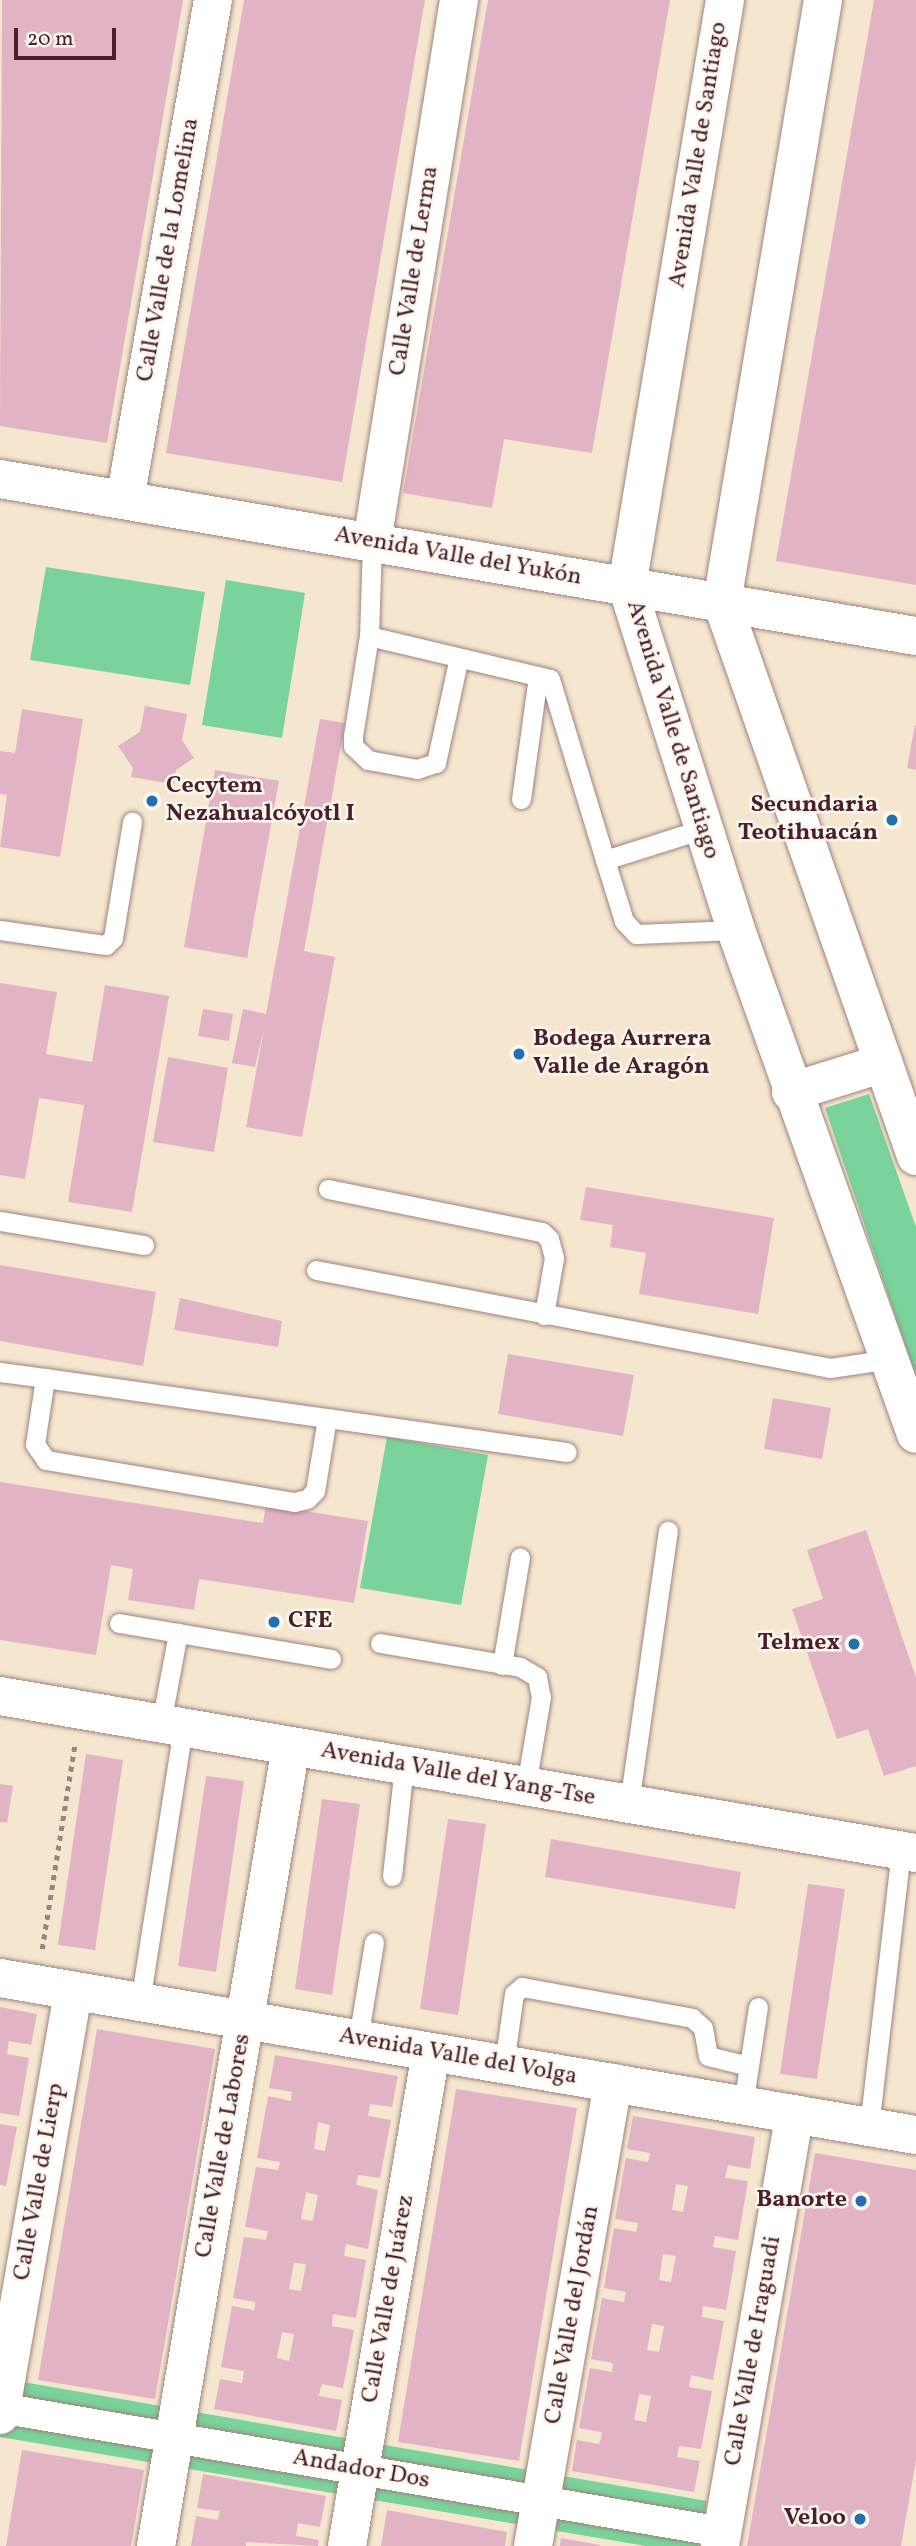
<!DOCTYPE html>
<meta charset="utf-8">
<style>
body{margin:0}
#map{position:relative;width:916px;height:2546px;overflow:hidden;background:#f5e6cf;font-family:Vollkorn,serif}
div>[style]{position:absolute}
.green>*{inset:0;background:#79d39a}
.building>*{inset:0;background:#e2b2c5}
.path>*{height:4.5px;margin-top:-2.25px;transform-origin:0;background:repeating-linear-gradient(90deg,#a0827d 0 5px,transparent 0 10px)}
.roads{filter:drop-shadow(0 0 2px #a0827d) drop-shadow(0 0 2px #a0827d)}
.service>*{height:19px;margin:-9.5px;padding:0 9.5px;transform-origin:9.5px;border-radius:9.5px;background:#fff}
.pedestrian>*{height:30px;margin:-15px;padding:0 15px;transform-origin:15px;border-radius:15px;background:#fff}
.minor>*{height:38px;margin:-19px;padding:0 19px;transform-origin:19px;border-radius:19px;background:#fff}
.tertiary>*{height:38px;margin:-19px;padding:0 19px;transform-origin:19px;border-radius:19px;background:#fff}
.dots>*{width:19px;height:19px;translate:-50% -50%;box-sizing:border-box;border:4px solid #fbf7ec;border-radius:50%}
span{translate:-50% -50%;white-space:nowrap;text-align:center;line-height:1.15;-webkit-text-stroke:5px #fbf7ec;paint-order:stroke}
.street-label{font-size:24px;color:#4a1f2b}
.poi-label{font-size:24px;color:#4a1f2b;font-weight:700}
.left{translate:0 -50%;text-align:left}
.right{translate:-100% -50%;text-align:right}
.scale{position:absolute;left:14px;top:28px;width:102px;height:32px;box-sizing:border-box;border:4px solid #4a1f2b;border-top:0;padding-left:9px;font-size:21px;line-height:24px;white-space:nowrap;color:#4a1f2b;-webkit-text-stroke:5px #fbf7ec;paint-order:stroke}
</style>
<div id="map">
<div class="green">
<div style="clip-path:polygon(46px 567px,205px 592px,190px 685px,30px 660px)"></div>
<div style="clip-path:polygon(226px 580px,305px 593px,282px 738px,202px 725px)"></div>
<div style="clip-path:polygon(869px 1094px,916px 1227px,916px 1377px,825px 1108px)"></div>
<div style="clip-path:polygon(387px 1437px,488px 1455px,461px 1605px,360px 1588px)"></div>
<div style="clip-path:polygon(0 2378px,707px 2501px,698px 2546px,646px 2546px,0 2437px)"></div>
</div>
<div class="building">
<div style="clip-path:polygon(2px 0,183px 0,107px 443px,0 426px)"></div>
<div style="clip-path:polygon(244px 0,425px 0,342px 482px,166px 453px)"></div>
<div style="clip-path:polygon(488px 0,670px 0,592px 453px,504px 439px,492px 508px,403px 493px)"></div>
<div style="clip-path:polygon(874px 0,916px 0,916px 585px,776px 561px)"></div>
<div style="clip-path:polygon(145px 706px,187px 714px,182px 740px,194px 758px,176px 770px,174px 784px,131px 777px,133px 768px,118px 746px,140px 732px)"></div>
<div style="clip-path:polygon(22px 709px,83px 719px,60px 857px,0 847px,7px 795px,0 794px,0 751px,15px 753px)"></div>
<div style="clip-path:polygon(320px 719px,345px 723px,304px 951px,335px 957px,302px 1137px,246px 1127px,264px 1029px,255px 1067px,232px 1063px,243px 1009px,266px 1014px)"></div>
<div style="clip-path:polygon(915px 725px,916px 725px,916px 770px,907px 768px)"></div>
<div style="clip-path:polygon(215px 770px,279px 781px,247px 958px,184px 947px)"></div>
<div style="clip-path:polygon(0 983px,57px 992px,46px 1054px,92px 1062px,105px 985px,169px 996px,132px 1212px,68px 1202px,84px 1105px,39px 1098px,25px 1179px,0 1175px)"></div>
<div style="clip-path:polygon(203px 1009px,233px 1014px,229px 1041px,198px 1036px)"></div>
<div style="clip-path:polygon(168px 1057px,228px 1068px,214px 1152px,153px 1142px)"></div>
<div style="clip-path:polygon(586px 1187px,774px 1218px,758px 1314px,639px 1294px,646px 1253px,610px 1247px,613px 1225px,580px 1220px)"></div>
<div style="clip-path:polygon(0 1265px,156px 1292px,143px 1366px,0 1341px)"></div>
<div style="clip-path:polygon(180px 1298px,282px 1321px,278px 1347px,174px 1330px)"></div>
<div style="clip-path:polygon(508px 1354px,634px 1375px,623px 1436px,498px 1414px)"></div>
<div style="clip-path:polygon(773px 1398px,831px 1408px,822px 1459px,764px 1449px)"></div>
<div style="clip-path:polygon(0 1482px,263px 1523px,266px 1505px,368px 1521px,354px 1603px,199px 1579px,194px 1610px,128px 1600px,133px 1569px,111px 1565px,96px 1655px,0 1640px)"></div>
<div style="clip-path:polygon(866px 1530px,916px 1678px,916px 1766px,884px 1776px,868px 1729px,837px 1739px,792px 1609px,823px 1599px,807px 1550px)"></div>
<div style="clip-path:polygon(86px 1754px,123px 1760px,95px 1950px,58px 1945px)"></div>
<div style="clip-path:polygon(206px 1776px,244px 1781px,216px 1972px,178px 1966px)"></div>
<div style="clip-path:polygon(0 1784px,13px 1786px,7px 1823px,0 1822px)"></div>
<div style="clip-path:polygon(322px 1799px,360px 1804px,332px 1995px,295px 1989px)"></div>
<div style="clip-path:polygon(448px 1819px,486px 1824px,458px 2015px,420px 2009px)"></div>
<div style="clip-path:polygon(551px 1839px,741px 1872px,735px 1909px,545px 1877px)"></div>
<div style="clip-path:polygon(808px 1884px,845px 1889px,817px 2079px,780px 2074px)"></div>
<div style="clip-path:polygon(0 2007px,37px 2014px,31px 2045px,9px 2041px,7px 2054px,29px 2058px,19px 2116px,0 2113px)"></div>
<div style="clip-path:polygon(97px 2029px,215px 2049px,155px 2399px,38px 2380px)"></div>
<div style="clip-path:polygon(evenodd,275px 2055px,398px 2076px,392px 2107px,370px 2104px,368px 2116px,391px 2120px,380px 2178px,358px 2175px,356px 2185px,378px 2190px,368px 2249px,346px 2244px,344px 2256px,366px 2260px,356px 2318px,333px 2314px,332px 2326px,354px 2330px,343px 2388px,322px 2384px,320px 2390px,319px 2396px,342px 2400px,336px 2431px,214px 2409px,220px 2379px,242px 2383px,244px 2371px,221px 2367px,232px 2306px,254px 2310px,255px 2306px,255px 2302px,233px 2298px,244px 2237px,266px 2240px,268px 2231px,245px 2227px,256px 2167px,278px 2170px,280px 2162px,257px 2158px,268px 2096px,291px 2101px,292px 2092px,269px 2088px,275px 2055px,318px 2122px,330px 2125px,325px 2151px,314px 2149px,318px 2122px,275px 2055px,306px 2192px,318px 2195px,313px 2221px,301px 2219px,306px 2192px,275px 2055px,294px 2263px,306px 2264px,301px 2291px,289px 2289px,294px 2263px,275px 2055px,282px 2332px,294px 2334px,289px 2361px,277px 2358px,282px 2332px)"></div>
<div style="clip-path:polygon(456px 2089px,577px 2108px,519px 2461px,398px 2442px)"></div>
<div style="clip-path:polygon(evenodd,633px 2116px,755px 2137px,750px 2169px,728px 2165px,725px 2178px,748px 2181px,738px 2240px,715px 2236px,713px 2247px,736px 2251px,726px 2310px,703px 2306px,702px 2317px,724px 2321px,713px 2380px,691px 2375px,689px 2387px,712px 2391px,701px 2449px,679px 2446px,677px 2457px,700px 2461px,694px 2492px,572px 2471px,577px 2440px,599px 2444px,601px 2438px,602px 2432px,579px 2428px,590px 2368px,612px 2372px,613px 2363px,591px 2359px,602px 2298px,624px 2302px,626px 2292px,604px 2288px,614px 2228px,636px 2232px,638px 2223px,615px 2219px,626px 2158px,648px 2162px,650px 2153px,627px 2149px,633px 2116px,676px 2184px,688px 2186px,683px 2212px,672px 2210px,676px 2184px,633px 2116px,663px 2254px,676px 2256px,671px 2282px,659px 2280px,663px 2254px,633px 2116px,652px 2324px,664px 2326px,659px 2352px,647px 2350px,652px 2324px,633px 2116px,639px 2394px,651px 2396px,646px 2422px,634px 2420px,639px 2394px)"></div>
<div style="clip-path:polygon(0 2124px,17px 2127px,6px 2186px,0 2185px)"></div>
<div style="clip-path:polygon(815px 2153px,916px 2170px,916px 2460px,901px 2546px,747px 2546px)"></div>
<div style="clip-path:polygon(22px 2450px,144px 2470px,131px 2546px,6px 2546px)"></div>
<div style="clip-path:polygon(203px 2474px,326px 2496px,320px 2527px,298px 2523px,297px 2530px,296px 2536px,319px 2540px,318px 2546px,246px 2542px,246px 2546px,191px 2546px,196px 2516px,218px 2520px,220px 2511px,197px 2508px)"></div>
<div style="clip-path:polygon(387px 2510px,507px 2532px,505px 2546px,381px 2546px)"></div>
<div style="clip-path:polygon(561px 2538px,600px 2545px,600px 2546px,560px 2546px)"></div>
</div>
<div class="path">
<div style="left:42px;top:1949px;width:209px;rotate:-80.9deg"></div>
</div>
<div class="roads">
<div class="service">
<div style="left:372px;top:542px;width:94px;rotate:91.8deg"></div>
<div style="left:369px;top:636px;width:186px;rotate:13.4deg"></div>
<div style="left:550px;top:679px;width:189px;rotate:73.1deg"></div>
<div style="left:605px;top:860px;width:103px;rotate:-17.6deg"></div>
<div style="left:369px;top:636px;width:101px;rotate:99.1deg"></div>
<div style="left:353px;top:736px;width:10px;rotate:90deg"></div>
<div style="left:353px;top:746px;width:21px;rotate:43deg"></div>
<div style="left:368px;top:760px;width:50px;rotate:10.4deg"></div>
<div style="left:417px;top:769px;width:20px;rotate:-18deg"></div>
<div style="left:436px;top:763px;width:108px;rotate:-77.8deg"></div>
<div style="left:521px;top:799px;width:124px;rotate:-82.1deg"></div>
<div style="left:605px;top:860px;width:64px;rotate:72.7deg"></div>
<div style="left:624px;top:921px;width:18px;rotate:47deg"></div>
<div style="left:636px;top:934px;width:100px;rotate:-2.3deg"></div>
<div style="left:0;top:930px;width:107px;rotate:8.1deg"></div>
<div style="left:106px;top:945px;width:10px;rotate:-45deg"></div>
<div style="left:113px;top:938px;width:118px;rotate:-80.7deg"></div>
<div style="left:328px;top:1189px;width:218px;rotate:11.4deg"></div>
<div style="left:542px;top:1232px;width:10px;rotate:45deg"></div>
<div style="left:549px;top:1239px;width:20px;rotate:75deg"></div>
<div style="left:554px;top:1258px;width:58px;rotate:100deg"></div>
<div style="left:0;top:1221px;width:146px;rotate:9.5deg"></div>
<div style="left:316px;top:1270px;width:523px;rotate:10.79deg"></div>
<div style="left:830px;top:1368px;width:61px;rotate:-8.5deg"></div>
<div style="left:0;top:1372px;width:45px;rotate:7.6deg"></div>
<div style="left:45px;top:1378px;width:285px;rotate:8.1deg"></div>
<div style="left:327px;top:1418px;width:74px;rotate:99.3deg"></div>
<div style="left:315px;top:1491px;width:11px;rotate:135deg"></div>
<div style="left:307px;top:1499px;width:13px;rotate:167deg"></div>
<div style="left:294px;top:1502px;width:252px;rotate:-170.4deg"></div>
<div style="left:46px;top:1460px;width:19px;rotate:-125deg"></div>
<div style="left:35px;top:1444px;width:67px;rotate:-81.4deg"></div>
<div style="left:327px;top:1418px;width:242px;rotate:8.1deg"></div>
<div style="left:119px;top:1623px;width:215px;rotate:9.6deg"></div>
<div style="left:380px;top:1643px;width:142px;rotate:9.7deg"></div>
<div style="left:520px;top:1667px;width:20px;rotate:30deg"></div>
<div style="left:537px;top:1677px;width:20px;rotate:79deg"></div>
<div style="left:541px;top:1697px;width:90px;rotate:99.6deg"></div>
<div style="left:502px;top:1665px;width:109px;rotate:-80.5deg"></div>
<div style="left:161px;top:1723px;width:92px;rotate:-79.3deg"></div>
<div style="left:629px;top:1804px;width:276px;rotate:-81.9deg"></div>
<div style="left:392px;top:1876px;width:112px;rotate:-83.8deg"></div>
<div style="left:140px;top:2002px;width:278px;rotate:-81.1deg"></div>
<div style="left:358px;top:2039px;width:98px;rotate:-80.6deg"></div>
<div style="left:504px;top:2064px;width:71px;rotate:-81.9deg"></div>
<div style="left:514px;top:1994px;width:11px;rotate:-41deg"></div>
<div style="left:522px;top:1987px;width:173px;rotate:10.3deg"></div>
<div style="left:692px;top:2018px;width:15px;rotate:42deg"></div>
<div style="left:703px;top:2028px;width:28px;rotate:80deg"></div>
<div style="left:708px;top:2056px;width:42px;rotate:13.7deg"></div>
<div style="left:743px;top:2105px;width:99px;rotate:-81.3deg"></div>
<div style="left:869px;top:2127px;width:278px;rotate:-83.4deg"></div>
</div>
<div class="pedestrian">
<div style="left:0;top:2408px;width:733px;rotate:9.75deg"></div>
</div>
<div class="minor">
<div style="left:125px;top:500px;width:508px;rotate:-80.02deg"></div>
<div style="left:372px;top:542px;width:549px;rotate:-80.88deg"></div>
<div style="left:0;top:1978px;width:929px;rotate:9.73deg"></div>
<div style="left:0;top:2415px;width:430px;rotate:-80.2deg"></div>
<div style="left:156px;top:2546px;width:811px;rotate:-80.42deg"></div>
<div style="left:347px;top:2546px;width:501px;rotate:-80.35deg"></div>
<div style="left:533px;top:2546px;width:470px;rotate:-80.2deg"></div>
<div style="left:720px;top:2546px;width:438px;rotate:-80.2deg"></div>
</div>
<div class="tertiary">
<div style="left:725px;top:0;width:594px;rotate:99.49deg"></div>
<div style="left:627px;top:586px;width:361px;rotate:72.4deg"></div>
<div style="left:736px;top:930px;width:535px;rotate:70.35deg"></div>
<div style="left:823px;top:0;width:610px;rotate:99.52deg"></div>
<div style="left:722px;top:602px;width:587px;rotate:70.7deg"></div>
<div style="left:0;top:479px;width:929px;rotate:9.73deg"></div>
<div style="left:791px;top:1092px;width:97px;rotate:-17.3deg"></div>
<div style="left:0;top:1696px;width:929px;rotate:9.73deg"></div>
</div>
</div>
<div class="dots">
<div style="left:152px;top:801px;background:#1f6fb2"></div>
<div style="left:892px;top:820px;background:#1f6fb2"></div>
<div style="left:519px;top:1054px;background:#1f6fb2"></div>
<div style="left:274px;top:1622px;background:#1f6fb2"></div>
<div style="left:854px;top:1644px;background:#1f6fb2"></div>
<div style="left:861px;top:2201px;background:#1f6fb2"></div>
<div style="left:860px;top:2519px;background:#1f6fb2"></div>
</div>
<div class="street-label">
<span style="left:699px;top:155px;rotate:-81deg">Avenida Valle de Santiago</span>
<span style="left:169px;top:250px;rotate:-80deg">Calle Valle de la Lomelina</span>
<span style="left:415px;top:271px;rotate:-81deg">Calle Valle de Lerma</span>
<span style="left:458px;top:557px;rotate:10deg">Avenida Valle del Yukón</span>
<span style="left:672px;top:730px;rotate:73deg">Avenida Valle de Santiago</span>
<span style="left:458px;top:1775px;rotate:10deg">Avenida Valle del Yang-Tse</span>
<span style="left:458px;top:2057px;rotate:10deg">Avenida Valle del Volga</span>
<span style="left:224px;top:2146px;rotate:-80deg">Calle Valle de Labores</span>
<span style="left:40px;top:2182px;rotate:-80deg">Calle Valle de Lierp</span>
<span style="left:389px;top:2299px;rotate:-80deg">Calle Valle de Juárez</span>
<span style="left:573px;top:2315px;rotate:-80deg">Calle Valle del Jordán</span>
<span style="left:754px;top:2351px;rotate:-80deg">Calle Valle de Iraguadi</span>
<span style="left:361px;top:2470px;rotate:10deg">Andador Dos</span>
</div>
<div class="poi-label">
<span class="left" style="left:166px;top:801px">Cecytem<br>Nezahualcóyotl I</span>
<span class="right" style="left:878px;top:820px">Secundaria<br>Teotihuacán</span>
<span class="left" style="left:533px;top:1054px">Bodega Aurrera<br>Valle de Aragón</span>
<span class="left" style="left:288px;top:1622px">CFE</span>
<span class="right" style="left:840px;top:1644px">Telmex</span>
<span class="right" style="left:847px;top:2201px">Banorte</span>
<span class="right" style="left:846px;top:2519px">Veloo</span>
</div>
<div class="scale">20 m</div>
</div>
